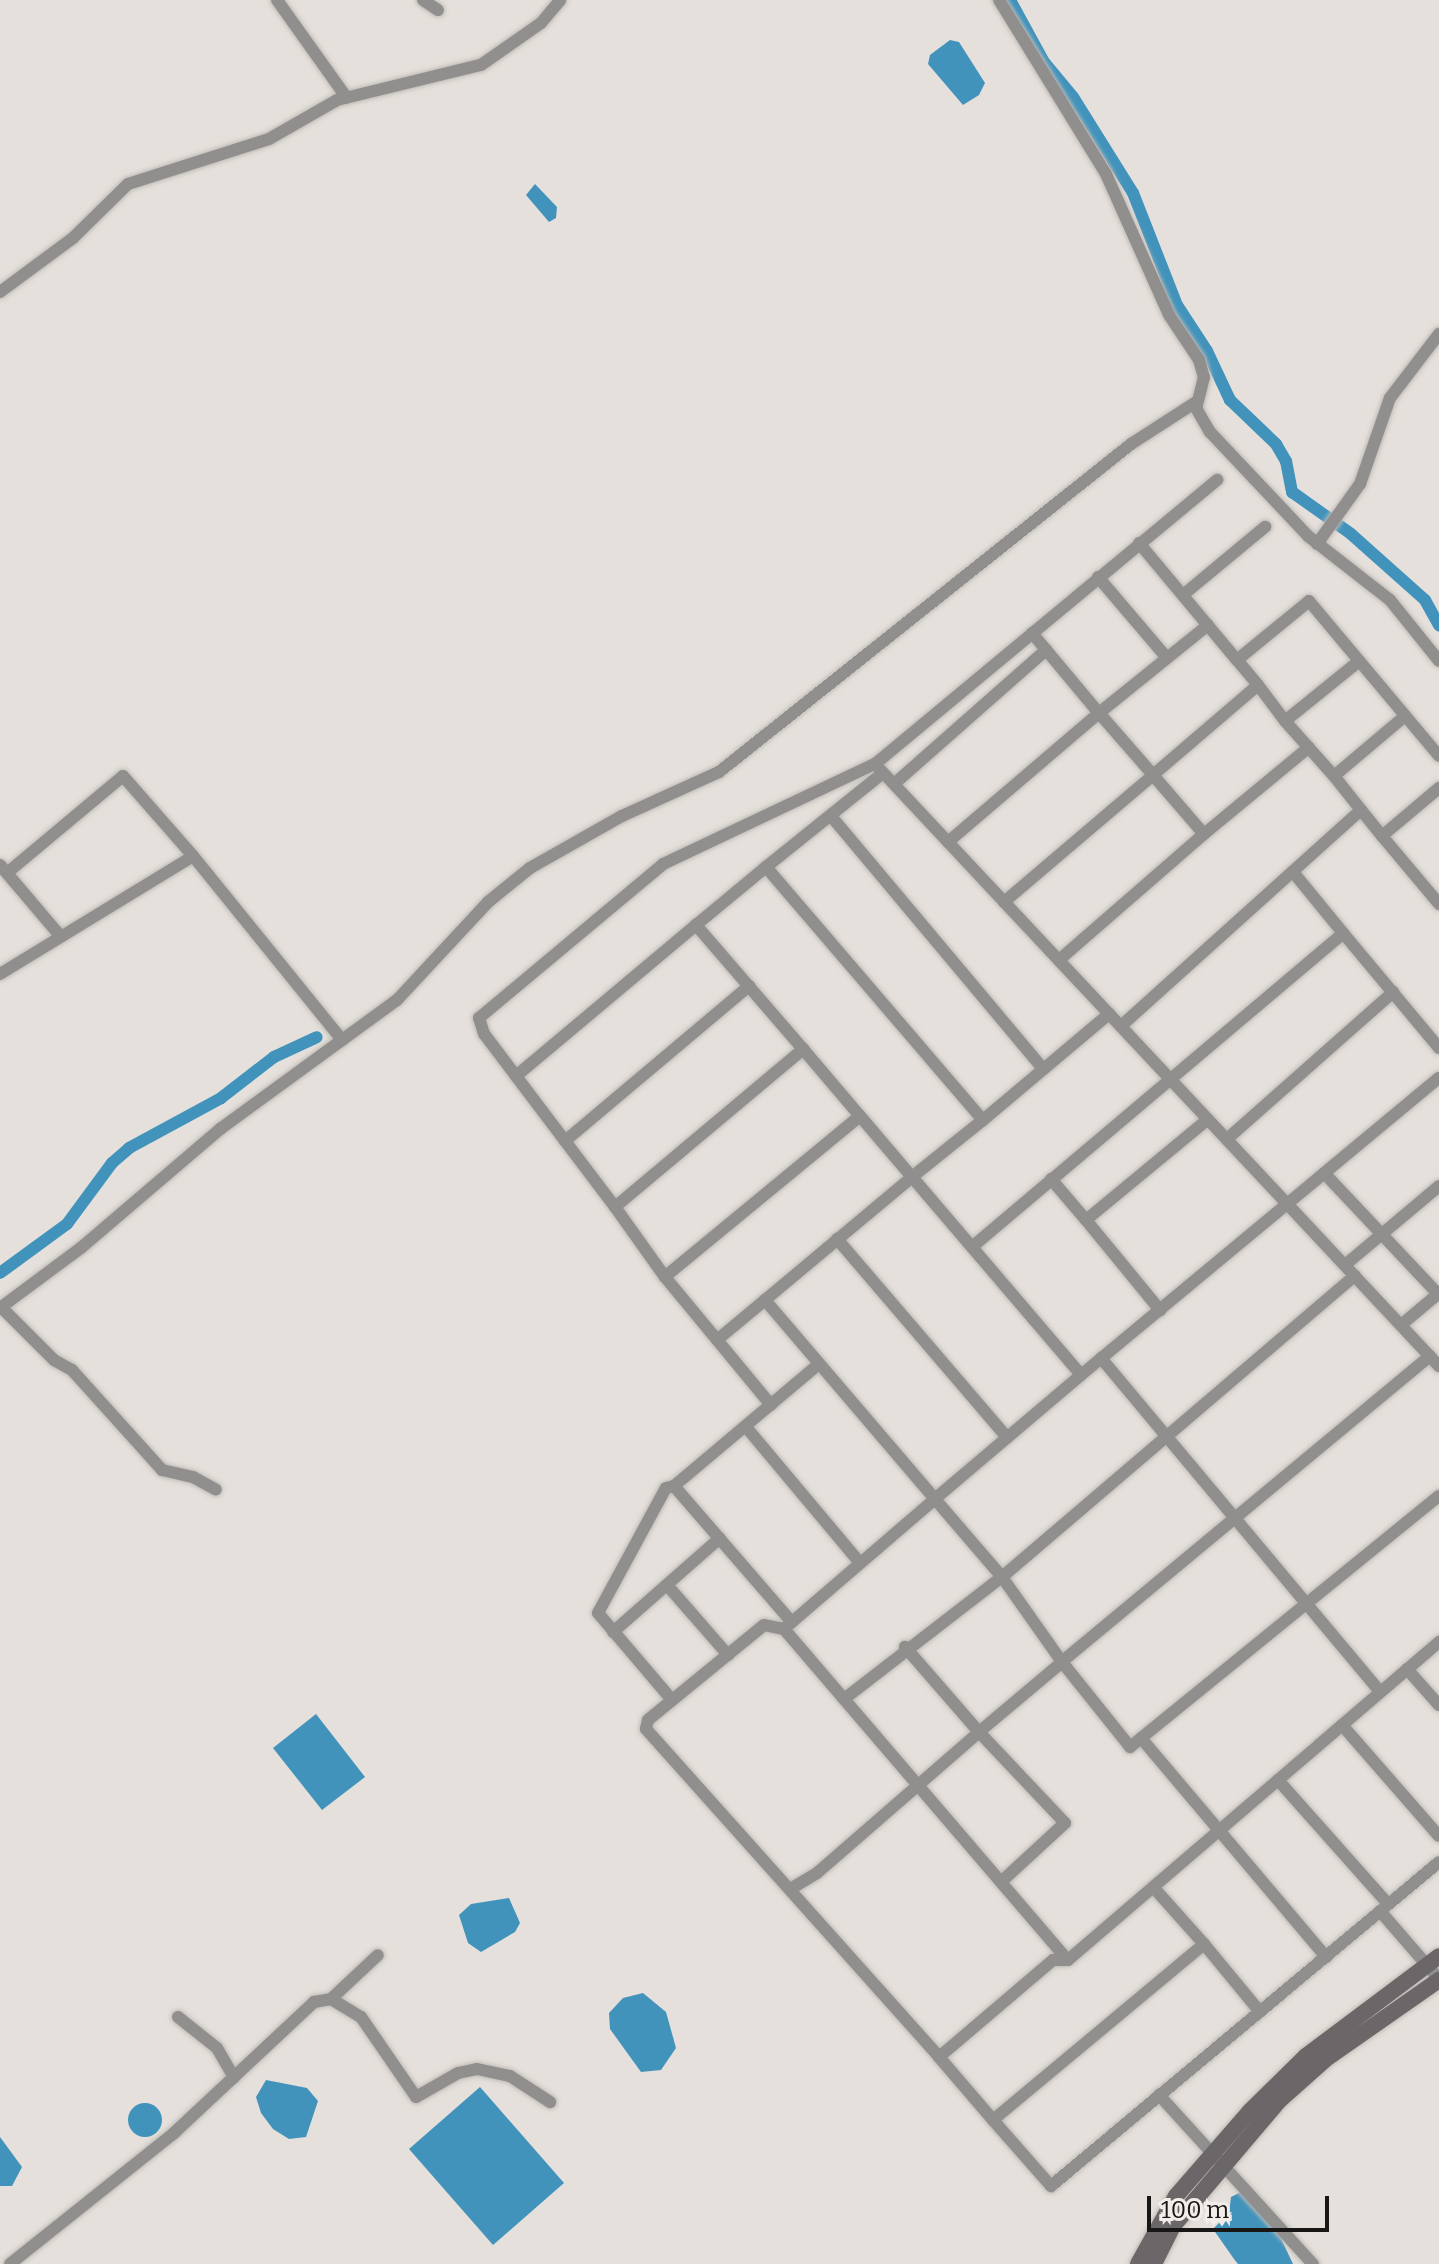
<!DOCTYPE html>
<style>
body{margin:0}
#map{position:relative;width:1439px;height:2264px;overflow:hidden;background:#e5e0db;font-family:Bitter,serif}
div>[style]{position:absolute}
.water>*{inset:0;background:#4193bc}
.round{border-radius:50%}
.canal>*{height:12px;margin:-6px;padding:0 6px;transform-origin:6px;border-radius:6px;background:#4193bc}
.roads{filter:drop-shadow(0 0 2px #c0bcb7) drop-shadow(0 0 2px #c0bcb7)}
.street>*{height:12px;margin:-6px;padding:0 6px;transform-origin:6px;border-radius:6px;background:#918e8e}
.secondary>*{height:16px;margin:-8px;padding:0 8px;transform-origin:8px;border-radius:8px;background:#6b6667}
span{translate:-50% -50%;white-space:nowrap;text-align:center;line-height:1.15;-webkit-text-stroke:6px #f2ede8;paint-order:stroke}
.scale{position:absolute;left:1147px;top:2196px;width:182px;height:36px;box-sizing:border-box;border:4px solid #181715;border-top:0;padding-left:10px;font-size:24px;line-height:28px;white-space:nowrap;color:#181715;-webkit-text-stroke:6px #f2ede8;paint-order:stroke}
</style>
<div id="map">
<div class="water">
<div style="clip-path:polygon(950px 40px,959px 42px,985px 83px,979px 95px,963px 105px,928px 64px,930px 55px)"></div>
<div style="clip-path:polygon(535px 184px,557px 207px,556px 218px,549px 222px,526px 195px)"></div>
<div style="clip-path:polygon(316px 1714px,365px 1777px,322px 1810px,273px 1748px)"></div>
<div style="clip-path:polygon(509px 1898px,520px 1923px,515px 1932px,481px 1952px,468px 1943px,459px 1915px,471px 1904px)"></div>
<div style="clip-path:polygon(643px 1993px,666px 2012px,676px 2048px,661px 2070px,641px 2072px,610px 2029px,609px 2013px,623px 1998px)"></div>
<div style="clip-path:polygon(266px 2080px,307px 2088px,318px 2101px,306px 2137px,289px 2139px,273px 2129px,261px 2113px,256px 2097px)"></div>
<div style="clip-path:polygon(480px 2087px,564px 2183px,493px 2245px,409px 2149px)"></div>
<div class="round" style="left:128px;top:2103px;width:34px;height:34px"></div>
<div style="clip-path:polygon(0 2137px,22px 2167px,12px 2186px,0 2186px)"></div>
<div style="clip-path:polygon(1241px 2192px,1277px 2230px,1293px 2264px,1238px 2264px,1234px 2259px,1213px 2229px,1229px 2213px,1231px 2197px)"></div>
</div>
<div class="canal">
<div style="left:1010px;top:0;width:71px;rotate:61.3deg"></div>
<div style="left:1044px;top:62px;width:45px;rotate:50.4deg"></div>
<div style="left:1073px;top:97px;width:113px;rotate:58deg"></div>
<div style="left:1133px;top:193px;width:120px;rotate:68.6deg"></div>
<div style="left:1177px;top:305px;width:55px;rotate:56.9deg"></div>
<div style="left:1207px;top:351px;width:54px;rotate:64.9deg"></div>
<div style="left:1230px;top:400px;width:64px;rotate:43.7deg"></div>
<div style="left:1276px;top:444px;width:20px;rotate:60deg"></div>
<div style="left:1286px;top:461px;width:32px;rotate:79deg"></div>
<div style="left:1292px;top:492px;width:72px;rotate:35.4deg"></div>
<div style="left:1351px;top:534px;width:99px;rotate:41.7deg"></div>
<div style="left:1425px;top:600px;width:29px;rotate:61deg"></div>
<div style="left:0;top:1273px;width:83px;rotate:-36.2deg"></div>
<div style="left:67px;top:1224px;width:76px;rotate:-53.6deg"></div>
<div style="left:112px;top:1163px;width:23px;rotate:-41deg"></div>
<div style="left:129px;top:1148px;width:105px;rotate:-28.5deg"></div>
<div style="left:221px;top:1098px;width:67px;rotate:-37.7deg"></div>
<div style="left:274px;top:1057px;width:47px;rotate:-24.9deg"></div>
</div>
<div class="roads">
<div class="street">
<div style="left:277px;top:0;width:120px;rotate:54.5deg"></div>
<div style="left:423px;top:0;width:18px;rotate:34deg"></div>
<div style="left:999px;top:0;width:204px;rotate:58.4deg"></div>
<div style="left:1106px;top:174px;width:154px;rotate:65.9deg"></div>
<div style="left:1169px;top:315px;width:54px;rotate:56.3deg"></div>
<div style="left:1199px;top:360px;width:18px;rotate:74deg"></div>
<div style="left:1204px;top:377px;width:32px;rotate:104deg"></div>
<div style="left:1196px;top:408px;width:28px;rotate:60deg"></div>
<div style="left:1210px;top:432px;width:143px;rotate:46.7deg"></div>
<div style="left:1308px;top:536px;width:104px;rotate:38deg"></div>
<div style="left:1390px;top:600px;width:78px;rotate:51.2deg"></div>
<div style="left:0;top:292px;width:91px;rotate:-36.5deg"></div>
<div style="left:73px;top:238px;width:77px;rotate:-44.5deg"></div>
<div style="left:128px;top:184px;width:148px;rotate:-17.7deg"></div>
<div style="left:269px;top:139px;width:78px;rotate:-29.8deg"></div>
<div style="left:337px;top:100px;width:148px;rotate:-13.7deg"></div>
<div style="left:481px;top:65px;width:73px;rotate:-35deg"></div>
<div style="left:541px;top:23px;width:30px;rotate:-50deg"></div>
<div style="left:1139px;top:543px;width:153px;rotate:50.1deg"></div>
<div style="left:1237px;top:660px;width:93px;rotate:-39.3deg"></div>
<div style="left:1309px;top:601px;width:202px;rotate:50deg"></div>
<div style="left:1317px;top:544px;width:74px;rotate:-54.4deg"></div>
<div style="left:1360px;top:484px;width:91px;rotate:-70.8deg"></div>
<div style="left:1390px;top:398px;width:81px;rotate:-52.6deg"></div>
<div style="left:1098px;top:577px;width:106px;rotate:49.6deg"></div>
<div style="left:1183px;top:595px;width:107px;rotate:-39.7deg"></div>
<div style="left:1032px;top:633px;width:104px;rotate:50.1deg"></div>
<div style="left:1099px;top:713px;width:140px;rotate:-38.9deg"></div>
<div style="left:1258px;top:685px;width:45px;rotate:53.1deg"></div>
<div style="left:1285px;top:721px;width:95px;rotate:-39deg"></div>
<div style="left:1285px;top:721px;width:74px;rotate:48.3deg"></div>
<div style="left:1334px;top:776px;width:93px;rotate:-40.2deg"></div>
<div style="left:875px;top:764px;width:825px;rotate:46.87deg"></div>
<div style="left:894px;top:784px;width:203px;rotate:-41.4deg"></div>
<div style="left:1361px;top:810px;width:33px;rotate:51deg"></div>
<div style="left:1382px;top:836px;width:75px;rotate:-40.1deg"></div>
<div style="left:831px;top:816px;width:330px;rotate:50deg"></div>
<div style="left:1382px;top:836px;width:89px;rotate:50deg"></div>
<div style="left:948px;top:842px;width:199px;rotate:-40.5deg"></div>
<div style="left:1099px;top:713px;width:82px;rotate:48.9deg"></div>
<div style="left:1153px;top:775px;width:138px;rotate:-40.6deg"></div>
<div style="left:1258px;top:685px;width:33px;rotate:-130deg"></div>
<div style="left:0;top:865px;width:94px;rotate:49.7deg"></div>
<div style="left:766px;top:867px;width:150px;rotate:-38.8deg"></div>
<div style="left:7px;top:873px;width:151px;rotate:-39.9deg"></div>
<div style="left:123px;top:776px;width:106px;rotate:48.8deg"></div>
<div style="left:1004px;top:902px;width:196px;rotate:-40.4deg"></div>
<div style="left:1153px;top:775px;width:78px;rotate:49.2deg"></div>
<div style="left:1204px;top:834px;width:136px;rotate:-39.6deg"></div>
<div style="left:1343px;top:933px;width:150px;rotate:50.1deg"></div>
<div style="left:1059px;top:960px;width:192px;rotate:-41deg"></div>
<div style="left:0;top:974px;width:226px;rotate:-31.4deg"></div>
<div style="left:193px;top:856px;width:237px;rotate:51deg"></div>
<div style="left:1121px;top:1026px;width:323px;rotate:-42deg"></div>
<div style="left:1361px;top:810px;width:43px;rotate:-128.5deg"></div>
<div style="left:803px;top:1049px;width:88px;rotate:49.6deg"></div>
<div style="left:860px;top:1116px;width:80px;rotate:49.6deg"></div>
<div style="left:912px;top:1177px;width:260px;rotate:49.5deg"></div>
<div style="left:1081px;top:1375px;width:192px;rotate:139.7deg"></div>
<div style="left:935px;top:1499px;width:262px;rotate:-130.5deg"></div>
<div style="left:765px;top:1300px;width:192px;rotate:-39.9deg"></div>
<div style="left:912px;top:1177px;width:91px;rotate:-38.8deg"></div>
<div style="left:516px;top:1076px;width:235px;rotate:-40deg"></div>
<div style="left:860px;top:1116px;width:253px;rotate:140.5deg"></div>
<div style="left:665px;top:1277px;width:86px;rotate:-125.5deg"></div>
<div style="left:615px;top:1207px;width:246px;rotate:-40deg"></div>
<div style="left:803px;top:1049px;width:164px;rotate:-130.8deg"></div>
<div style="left:696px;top:925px;width:91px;rotate:-39.6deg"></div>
<div style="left:766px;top:867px;width:333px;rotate:49.4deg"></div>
<div style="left:983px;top:1120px;width:165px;rotate:-40.1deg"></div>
<div style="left:1227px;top:1139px;width:222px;rotate:-41.5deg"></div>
<div style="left:565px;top:1141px;width:241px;rotate:-40.1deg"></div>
<div style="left:1325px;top:1174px;width:166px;rotate:46.7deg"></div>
<div style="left:1051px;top:1179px;width:54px;rotate:49.5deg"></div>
<div style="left:1086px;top:1220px;width:158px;rotate:-39.6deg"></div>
<div style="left:615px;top:1207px;width:217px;rotate:-127.1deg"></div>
<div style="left:484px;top:1034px;width:17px;rotate:-107deg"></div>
<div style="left:479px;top:1018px;width:240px;rotate:-39.9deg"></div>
<div style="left:663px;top:864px;width:234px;rotate:-25.3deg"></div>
<div style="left:875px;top:764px;width:445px;rotate:-39.7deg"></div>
<div style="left:1086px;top:1220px;width:117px;rotate:50.6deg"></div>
<div style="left:837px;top:1239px;width:261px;rotate:49.4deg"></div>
<div style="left:972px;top:1247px;width:486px;rotate:-40.2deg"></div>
<div style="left:1343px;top:933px;width:79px;rotate:-129.3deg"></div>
<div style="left:1345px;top:1265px;width:123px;rotate:-40deg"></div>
<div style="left:665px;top:1277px;width:166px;rotate:50.4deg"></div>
<div style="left:1px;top:1307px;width:75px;rotate:45deg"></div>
<div style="left:54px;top:1360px;width:21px;rotate:29deg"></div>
<div style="left:72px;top:1370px;width:135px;rotate:48deg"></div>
<div style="left:162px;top:1470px;width:32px;rotate:13deg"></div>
<div style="left:193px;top:1477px;width:26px;rotate:29deg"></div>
<div style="left:0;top:1308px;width:102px;rotate:-36.6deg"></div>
<div style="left:82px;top:1247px;width:182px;rotate:-40.5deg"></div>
<div style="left:220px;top:1129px;width:219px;rotate:-36.1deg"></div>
<div style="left:397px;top:1000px;width:134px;rotate:-47.1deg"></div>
<div style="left:488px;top:902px;width:54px;rotate:-39deg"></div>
<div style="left:530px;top:868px;width:106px;rotate:-29.5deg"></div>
<div style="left:622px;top:816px;width:107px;rotate:-24.4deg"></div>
<div style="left:719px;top:772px;width:527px;rotate:-38.52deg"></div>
<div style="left:1131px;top:444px;width:77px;rotate:-32.9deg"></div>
<div style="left:1401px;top:1325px;width:50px;rotate:-40.1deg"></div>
<div style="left:717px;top:1340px;width:62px;rotate:-39.8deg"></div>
<div style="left:1430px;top:1356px;width:479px;rotate:140.3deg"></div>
<div style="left:1062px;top:1662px;width:104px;rotate:-125.2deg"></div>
<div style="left:1002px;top:1577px;width:103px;rotate:-130.7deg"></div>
<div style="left:935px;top:1499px;width:199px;rotate:139.3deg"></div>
<div style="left:784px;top:1629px;width:436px;rotate:49.4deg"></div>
<div style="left:1068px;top:1960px;width:489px;rotate:-40.6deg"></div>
<div style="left:1101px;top:1358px;width:435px;rotate:50.1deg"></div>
<div style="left:1081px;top:1375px;width:465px;rotate:-39.7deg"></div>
<div style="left:746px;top:1427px;width:177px;rotate:50deg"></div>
<div style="left:674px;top:1486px;width:189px;rotate:-40.1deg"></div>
<div style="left:667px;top:1585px;width:93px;rotate:48.9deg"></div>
<div style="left:784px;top:1629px;width:20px;rotate:-169deg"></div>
<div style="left:764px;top:1625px;width:150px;rotate:140.7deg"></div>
<div style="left:648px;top:1720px;width:9px;rotate:103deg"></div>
<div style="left:646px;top:1729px;width:440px;rotate:48.2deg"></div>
<div style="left:613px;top:1632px;width:142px;rotate:-41.3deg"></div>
<div style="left:1407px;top:1669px;width:48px;rotate:48.4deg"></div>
<div style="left:844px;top:1699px;width:200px;rotate:-37.7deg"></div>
<div style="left:1002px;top:1577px;width:464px;rotate:-40.5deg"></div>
<div style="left:672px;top:1700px;width:114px;rotate:-130.4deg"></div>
<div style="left:598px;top:1613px;width:142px;rotate:-61.5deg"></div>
<div style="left:666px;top:1488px;width:8px;rotate:-14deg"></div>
<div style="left:674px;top:1486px;width:180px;rotate:49.1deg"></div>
<div style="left:1342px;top:1725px;width:147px;rotate:48.9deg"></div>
<div style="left:1141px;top:1738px;width:287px;rotate:49.8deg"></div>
<div style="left:1278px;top:1780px;width:166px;rotate:48.4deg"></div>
<div style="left:1001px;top:1882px;width:87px;rotate:-42.7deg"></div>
<div style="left:1065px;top:1823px;width:125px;rotate:-133.4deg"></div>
<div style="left:979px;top:1732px;width:109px;rotate:-40.1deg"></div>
<div style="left:1062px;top:1662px;width:109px;rotate:51.3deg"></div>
<div style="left:1130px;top:1747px;width:398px;rotate:-39.1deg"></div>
<div style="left:792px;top:1888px;width:29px;rotate:-31deg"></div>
<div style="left:817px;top:1873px;width:215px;rotate:-41deg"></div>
<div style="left:979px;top:1732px;width:113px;rotate:-131deg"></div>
<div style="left:1380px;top:1911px;width:90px;rotate:49.1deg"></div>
<div style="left:1204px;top:1944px;width:88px;rotate:50.5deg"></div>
<div style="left:1068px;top:1960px;width:15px;rotate:180deg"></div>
<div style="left:1053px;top:1960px;width:150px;rotate:139.6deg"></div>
<div style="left:939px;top:2057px;width:83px;rotate:49.4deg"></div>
<div style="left:993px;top:2120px;width:275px;rotate:-39.8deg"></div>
<div style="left:1204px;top:1944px;width:76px;rotate:-131.8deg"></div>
<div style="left:331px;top:1999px;width:64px;rotate:-43.1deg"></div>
<div style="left:178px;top:2017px;width:50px;rotate:38.5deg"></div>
<div style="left:217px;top:2048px;width:34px;rotate:60deg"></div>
<div style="left:1159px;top:2095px;width:229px;rotate:47.7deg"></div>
<div style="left:993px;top:2120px;width:88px;rotate:48.7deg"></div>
<div style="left:1051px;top:2186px;width:505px;rotate:-39.86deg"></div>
<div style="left:10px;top:2264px;width:210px;rotate:-38.6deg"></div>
<div style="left:174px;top:2133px;width:192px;rotate:-43.1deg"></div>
<div style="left:314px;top:2002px;width:17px;rotate:-10deg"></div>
<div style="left:331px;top:1999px;width:35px;rotate:31deg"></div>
<div style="left:361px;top:2017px;width:97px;rotate:55.5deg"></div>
<div style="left:416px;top:2097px;width:48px;rotate:-29.7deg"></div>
<div style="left:458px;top:2073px;width:19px;rotate:-12deg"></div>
<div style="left:477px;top:2069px;width:34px;rotate:12deg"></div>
<div style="left:510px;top:2076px;width:48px;rotate:33deg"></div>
</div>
<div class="secondary">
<div style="left:1138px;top:2264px;width:78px;rotate:-60.8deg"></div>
<div style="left:1176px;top:2196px;width:113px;rotate:-49deg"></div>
<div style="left:1250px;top:2111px;width:78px;rotate:-44.5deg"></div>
<div style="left:1306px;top:2056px;width:166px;rotate:-36.9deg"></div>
<div style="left:1154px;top:2264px;width:42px;rotate:-63.4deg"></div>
<div style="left:1173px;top:2226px;width:165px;rotate:-49.7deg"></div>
<div style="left:1280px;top:2100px;width:62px;rotate:-41.7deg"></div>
<div style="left:1326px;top:2059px;width:138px;rotate:-35deg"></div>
</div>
</div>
<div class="scale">100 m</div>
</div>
